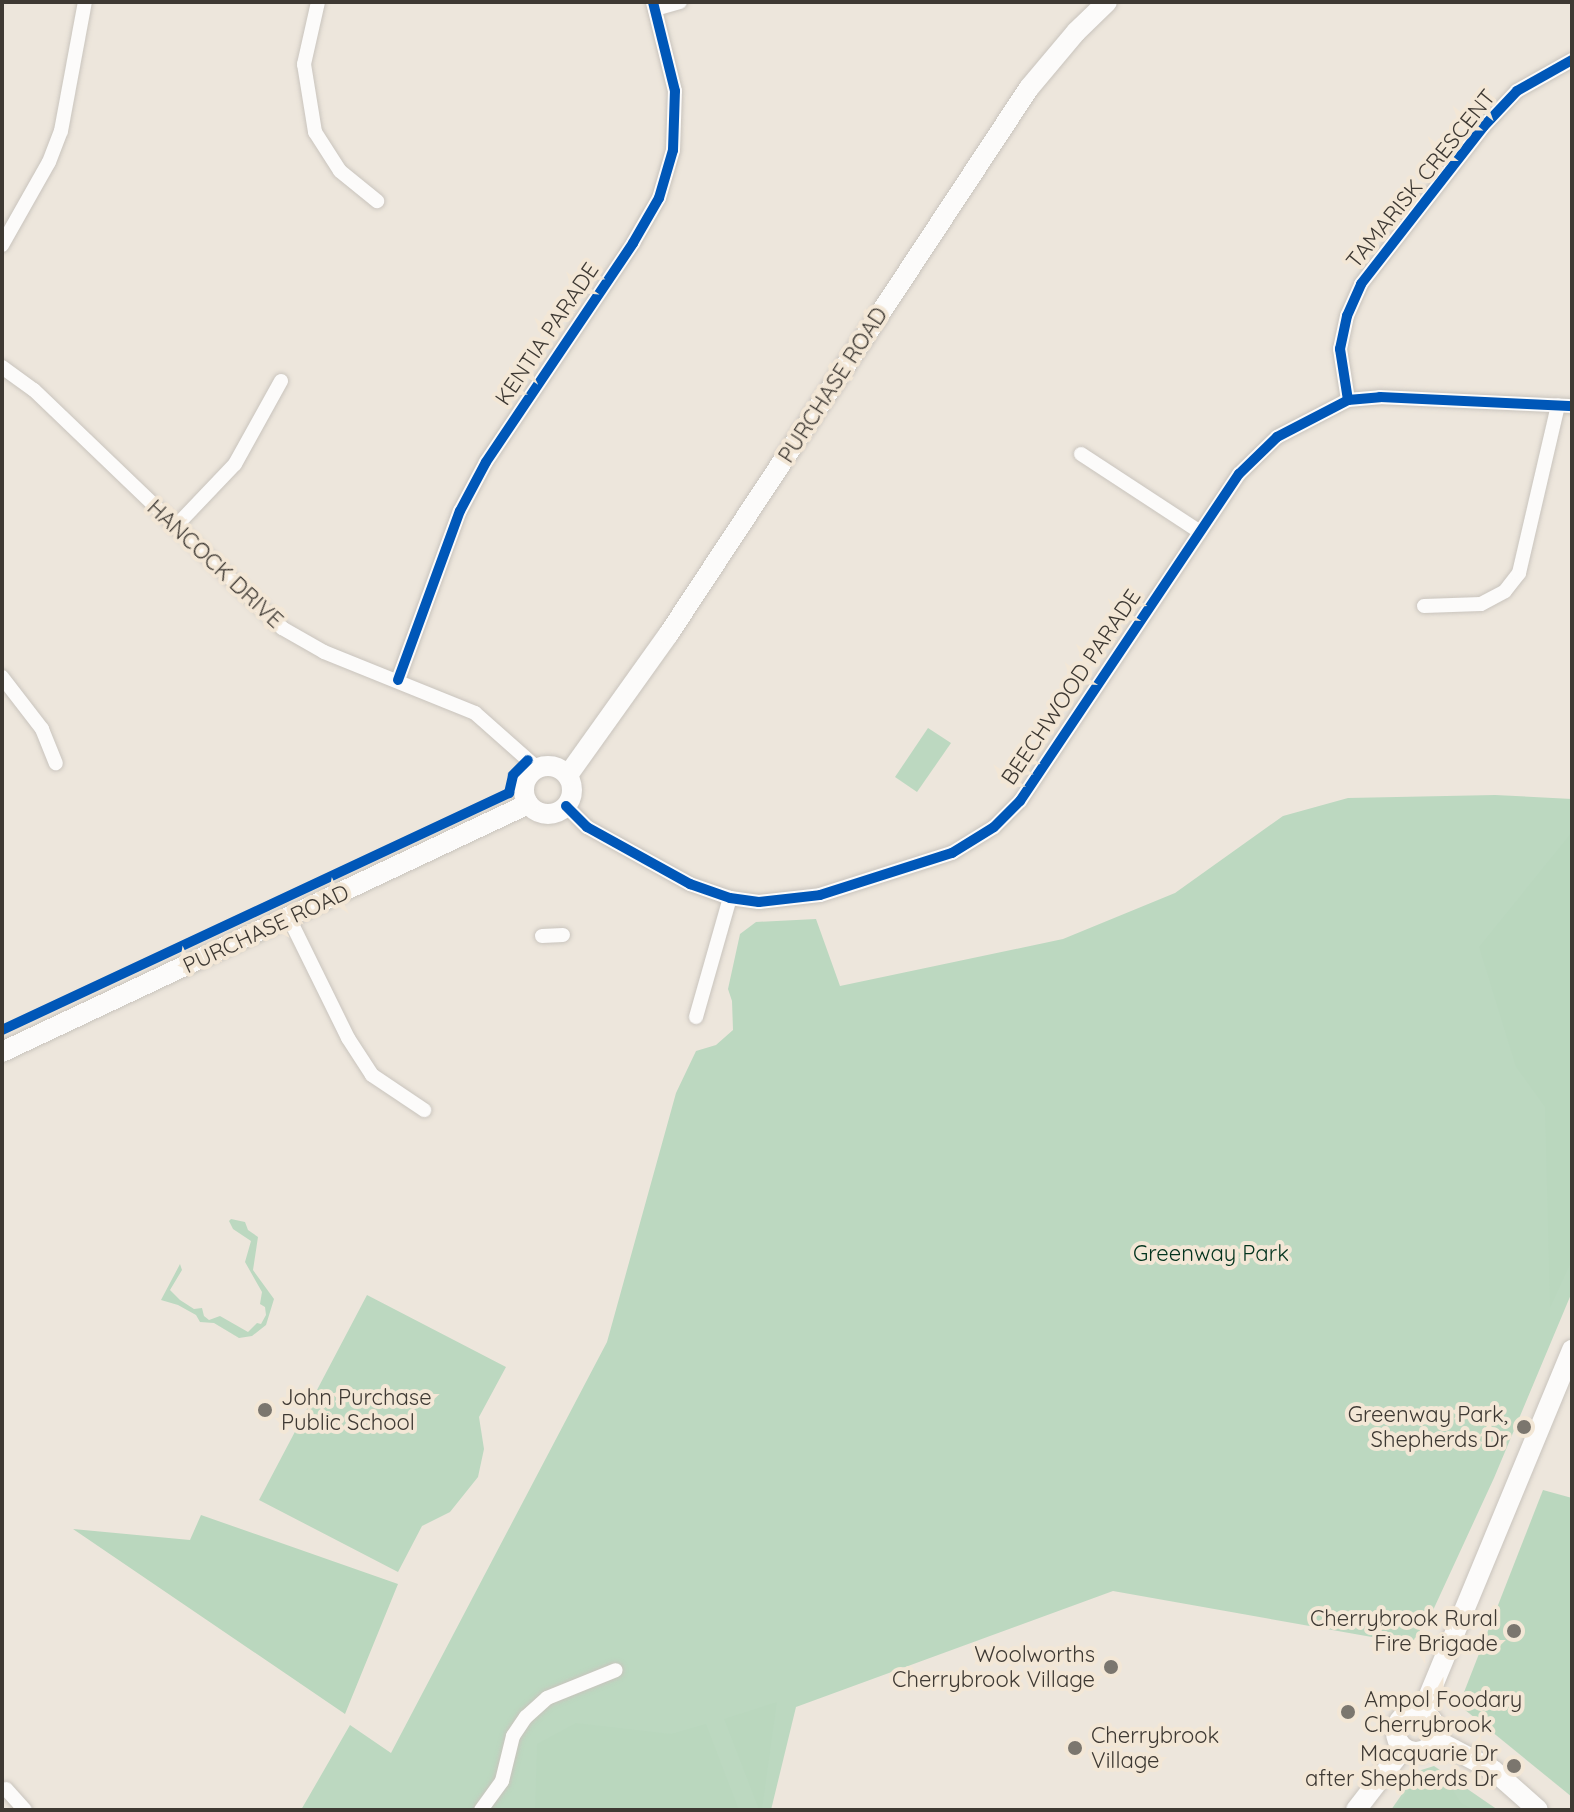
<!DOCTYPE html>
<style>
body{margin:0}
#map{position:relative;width:1574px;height:1812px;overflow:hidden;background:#ede6dc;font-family:Quicksand,sans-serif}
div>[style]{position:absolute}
.green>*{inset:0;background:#bcd8c0}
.forest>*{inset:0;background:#bad7be}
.roads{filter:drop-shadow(0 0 2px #c9c4bd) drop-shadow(0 0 2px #c9c4bd)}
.street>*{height:14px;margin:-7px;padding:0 7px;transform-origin:7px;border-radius:7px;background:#fcfbfa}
.secondary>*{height:20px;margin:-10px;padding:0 10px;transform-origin:10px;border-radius:10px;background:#fcfbfa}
.secondary>.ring{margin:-10px;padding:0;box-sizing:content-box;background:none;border:20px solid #fcfbfa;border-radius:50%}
.cycleway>*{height:10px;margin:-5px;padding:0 5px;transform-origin:5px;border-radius:5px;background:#0057b8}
.dots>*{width:22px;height:22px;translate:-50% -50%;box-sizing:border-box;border:4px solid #f3e7d6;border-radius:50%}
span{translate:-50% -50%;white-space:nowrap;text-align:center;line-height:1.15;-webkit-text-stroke:8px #f3e7d6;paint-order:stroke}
.street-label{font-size:22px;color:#3e3933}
.park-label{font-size:22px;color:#02331d}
.poi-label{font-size:22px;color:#3e3933}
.left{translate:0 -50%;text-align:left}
.right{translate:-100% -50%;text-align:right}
.frame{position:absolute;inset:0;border:4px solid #3e3933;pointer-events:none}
</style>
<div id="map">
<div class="green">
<div style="clip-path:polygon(928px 728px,951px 743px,917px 792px,895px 777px)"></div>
<div style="clip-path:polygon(1495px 795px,1572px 799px,1572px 1292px,1494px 1478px,1417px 1645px,1113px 1591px,796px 1707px,771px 1810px,301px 1810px,350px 1725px,391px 1753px,607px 1342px,676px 1093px,696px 1051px,716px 1045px,733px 1030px,732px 1001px,728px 989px,740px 934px,756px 922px,816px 919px,840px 986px,1063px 939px,1175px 893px,1283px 816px,1348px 798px)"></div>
<div style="clip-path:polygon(231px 1219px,245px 1222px,248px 1230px,258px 1237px,253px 1270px,274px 1299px,266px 1325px,252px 1336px,239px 1338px,214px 1323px,200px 1322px,196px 1315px,178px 1305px,161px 1300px,180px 1264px,182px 1270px,170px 1290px,180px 1300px,194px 1309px,202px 1308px,204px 1316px,209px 1320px,220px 1316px,248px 1332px,257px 1323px,261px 1324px,266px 1315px,265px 1307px,260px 1304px,262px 1292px,245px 1262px,251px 1241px,233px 1229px,229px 1221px)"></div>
<div style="clip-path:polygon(367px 1295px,506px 1367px,479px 1417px,484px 1449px,478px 1477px,450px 1512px,422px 1526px,398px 1572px,259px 1500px)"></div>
<div style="clip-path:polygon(1434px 1766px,1498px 1810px,1391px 1810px,1418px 1771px)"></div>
</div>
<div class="forest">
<div style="clip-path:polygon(1572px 832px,1572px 1260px,1550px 1308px,1545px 1107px,1516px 1067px,1479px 947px)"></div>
<div style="clip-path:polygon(1543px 1490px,1572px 1498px,1572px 1797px,1459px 1705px)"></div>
<div style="clip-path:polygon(201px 1515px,398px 1584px,345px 1714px,73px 1529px,190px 1540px)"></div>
<div style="clip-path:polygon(777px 1702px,762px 1810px,759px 1810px,724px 1719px)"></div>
<div style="clip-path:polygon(576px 1723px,671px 1734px,706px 1724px,739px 1810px,535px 1810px,537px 1744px)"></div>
<div style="clip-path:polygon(1444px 1776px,1461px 1803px,1474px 1810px,1394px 1810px,1414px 1783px)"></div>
</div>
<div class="roads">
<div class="street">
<div style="left:318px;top:2px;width:64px;rotate:102.7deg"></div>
<div style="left:304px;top:64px;width:69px;rotate:80.8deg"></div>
<div style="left:315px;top:132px;width:46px;rotate:57.3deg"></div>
<div style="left:340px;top:171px;width:48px;rotate:39deg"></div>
<div style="left:655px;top:9px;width:26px;rotate:-16deg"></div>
<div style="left:2px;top:245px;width:95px;rotate:-60.5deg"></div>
<div style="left:49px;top:162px;width:33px;rotate:-69deg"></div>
<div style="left:61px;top:131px;width:131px;rotate:-79.5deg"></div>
<div style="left:2px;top:367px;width:39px;rotate:36deg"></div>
<div style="left:34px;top:390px;width:344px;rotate:43.8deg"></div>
<div style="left:282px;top:628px;width:48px;rotate:29.7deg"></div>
<div style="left:324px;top:652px;width:163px;rotate:22deg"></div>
<div style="left:475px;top:713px;width:83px;rotate:41.6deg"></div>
<div style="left:1348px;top:400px;width:52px;rotate:-98.9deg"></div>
<div style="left:1340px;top:349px;width:34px;rotate:-78deg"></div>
<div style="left:1347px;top:316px;width:35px;rotate:-66deg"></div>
<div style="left:1361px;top:284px;width:200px;rotate:-52.1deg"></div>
<div style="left:1484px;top:126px;width:48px;rotate:-46.7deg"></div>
<div style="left:1517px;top:91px;width:63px;rotate:-29.4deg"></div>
<div style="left:1081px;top:454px;width:142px;rotate:33.2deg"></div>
<div style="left:175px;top:527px;width:87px;rotate:-46.4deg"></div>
<div style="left:235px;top:464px;width:95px;rotate:-61deg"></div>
<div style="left:1424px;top:606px;width:57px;rotate:-2deg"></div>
<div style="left:1481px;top:604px;width:27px;rotate:-28deg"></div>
<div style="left:1505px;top:591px;width:23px;rotate:-52deg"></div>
<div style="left:1519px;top:573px;width:172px;rotate:-76.9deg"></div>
<div style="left:2px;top:677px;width:66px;rotate:52.4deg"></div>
<div style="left:42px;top:729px;width:37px;rotate:68deg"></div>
<div style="left:398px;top:680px;width:180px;rotate:-69.9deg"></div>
<div style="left:460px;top:511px;width:55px;rotate:-62deg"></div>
<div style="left:486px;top:462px;width:264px;rotate:-56.1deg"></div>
<div style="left:633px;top:243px;width:52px;rotate:-60deg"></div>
<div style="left:659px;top:198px;width:50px;rotate:-73.7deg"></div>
<div style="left:673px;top:150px;width:59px;rotate:-88.1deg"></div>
<div style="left:675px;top:91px;width:92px;rotate:-103.9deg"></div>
<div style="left:566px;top:806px;width:30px;rotate:45deg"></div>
<div style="left:587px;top:827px;width:118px;rotate:29deg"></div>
<div style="left:690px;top:884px;width:42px;rotate:19.3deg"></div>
<div style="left:730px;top:898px;width:29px;rotate:8deg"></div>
<div style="left:759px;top:902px;width:61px;rotate:-6.5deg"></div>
<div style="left:820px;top:895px;width:139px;rotate:-17.7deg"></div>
<div style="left:952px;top:853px;width:49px;rotate:-31.8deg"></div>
<div style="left:994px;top:827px;width:37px;rotate:-45deg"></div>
<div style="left:1020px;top:801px;width:394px;rotate:-56.2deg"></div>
<div style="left:1239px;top:474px;width:53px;rotate:-44.2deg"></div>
<div style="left:1277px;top:437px;width:80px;rotate:-27.5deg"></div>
<div style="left:1348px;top:400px;width:32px;rotate:-5deg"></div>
<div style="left:1380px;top:397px;width:192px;rotate:2.7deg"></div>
<div style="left:289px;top:918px;width:134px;rotate:63.8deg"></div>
<div style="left:348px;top:1038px;width:44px;rotate:57deg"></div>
<div style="left:372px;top:1075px;width:63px;rotate:33.9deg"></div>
<div style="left:542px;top:936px;width:21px;rotate:-3deg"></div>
<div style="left:696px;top:1017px;width:124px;rotate:-74.1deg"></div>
<div style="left:6px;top:1789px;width:28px;rotate:48deg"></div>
<div style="left:481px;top:1810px;width:36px;rotate:-54deg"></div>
<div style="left:502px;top:1781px;width:46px;rotate:-76.3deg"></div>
<div style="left:513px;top:1736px;width:23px;rotate:-56deg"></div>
<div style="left:526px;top:1717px;width:28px;rotate:-42deg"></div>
<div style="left:547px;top:1698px;width:74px;rotate:-22.1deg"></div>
</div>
<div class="secondary">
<div class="ring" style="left:524px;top:766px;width:28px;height:28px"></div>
<div style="left:568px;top:775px;width:172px;rotate:-54.5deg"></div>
<div style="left:668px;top:635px;width:655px;rotate:-56.58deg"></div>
<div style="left:1029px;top:88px;width:73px;rotate:-50deg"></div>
<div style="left:1076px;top:32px;width:43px;rotate:-44.1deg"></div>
<div style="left:2px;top:1052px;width:582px;rotate:-25.24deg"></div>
<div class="ring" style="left:1396px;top:1712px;width:20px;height:20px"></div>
<div style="left:1422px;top:1712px;width:392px;rotate:-67.5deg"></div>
<div style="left:1436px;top:1740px;width:64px;rotate:27.8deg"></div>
<div style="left:1493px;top:1770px;width:60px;rotate:41.6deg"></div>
<div style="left:1356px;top:1810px;width:77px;rotate:-52.4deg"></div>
</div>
</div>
<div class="cycleway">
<div style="left:1348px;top:400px;width:52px;rotate:-98.9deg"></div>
<div style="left:1340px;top:349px;width:34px;rotate:-78deg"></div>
<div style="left:1347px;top:316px;width:35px;rotate:-66deg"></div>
<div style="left:1361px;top:284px;width:200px;rotate:-52.1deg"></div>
<div style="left:1484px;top:126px;width:48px;rotate:-46.7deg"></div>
<div style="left:1517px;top:91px;width:63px;rotate:-29.4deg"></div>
<div style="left:398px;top:680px;width:180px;rotate:-69.9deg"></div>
<div style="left:460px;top:511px;width:55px;rotate:-62deg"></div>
<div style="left:486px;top:462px;width:264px;rotate:-56.1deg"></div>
<div style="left:633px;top:243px;width:52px;rotate:-60deg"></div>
<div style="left:659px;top:198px;width:50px;rotate:-73.7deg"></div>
<div style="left:673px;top:150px;width:59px;rotate:-88.1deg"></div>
<div style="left:675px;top:91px;width:92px;rotate:-103.9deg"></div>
<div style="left:566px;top:806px;width:30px;rotate:45deg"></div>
<div style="left:587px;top:827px;width:118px;rotate:29deg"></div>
<div style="left:690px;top:884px;width:42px;rotate:19.3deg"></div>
<div style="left:730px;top:898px;width:29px;rotate:8deg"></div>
<div style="left:759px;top:902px;width:61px;rotate:-6.5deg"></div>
<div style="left:820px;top:895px;width:139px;rotate:-17.7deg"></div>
<div style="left:952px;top:853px;width:49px;rotate:-31.8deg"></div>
<div style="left:994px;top:827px;width:37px;rotate:-45deg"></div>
<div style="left:1020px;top:801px;width:394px;rotate:-56.2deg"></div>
<div style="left:1239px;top:474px;width:53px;rotate:-44.2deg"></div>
<div style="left:1277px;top:437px;width:80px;rotate:-27.5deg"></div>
<div style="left:1348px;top:400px;width:32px;rotate:-5deg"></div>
<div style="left:1380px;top:397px;width:192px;rotate:2.7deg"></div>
<div style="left:2px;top:1030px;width:560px;rotate:-25.05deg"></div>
<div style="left:509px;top:793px;width:18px;rotate:-77deg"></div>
<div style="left:513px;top:775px;width:21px;rotate:-45deg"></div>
</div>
<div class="dots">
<div style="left:265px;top:1410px;background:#7b766e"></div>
<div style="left:1524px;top:1427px;background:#7b766e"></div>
<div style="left:1514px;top:1631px;background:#7b766e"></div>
<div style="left:1111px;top:1667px;background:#7b766e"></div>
<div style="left:1348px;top:1712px;background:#7b766e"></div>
<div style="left:1075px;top:1748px;background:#7b766e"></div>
<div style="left:1514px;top:1766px;background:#7b766e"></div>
</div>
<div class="street-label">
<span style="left:1421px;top:179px;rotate:-51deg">TAMARISK CRESCENT</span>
<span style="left:547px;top:334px;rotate:-56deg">KENTIA PARADE</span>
<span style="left:833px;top:385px;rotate:-57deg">PURCHASE ROAD</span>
<span style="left:215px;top:564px;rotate:43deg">HANCOCK DRIVE</span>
<span style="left:1071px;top:687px;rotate:-56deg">BEECHWOOD PARADE</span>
<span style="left:266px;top:929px;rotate:-25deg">PURCHASE ROAD</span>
</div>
<div class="park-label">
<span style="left:1211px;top:1254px">Greenway Park</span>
</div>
<div class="poi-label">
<span class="left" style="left:281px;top:1410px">John Purchase<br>Public School</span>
<span class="right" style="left:1508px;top:1427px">Greenway Park,<br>Shepherds Dr</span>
<span class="right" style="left:1498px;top:1631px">Cherrybrook Rural<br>Fire Brigade</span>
<span class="right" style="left:1095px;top:1667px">Woolworths<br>Cherrybrook Village</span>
<span class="left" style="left:1364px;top:1712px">Ampol Foodary<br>Cherrybrook</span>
<span class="left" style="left:1091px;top:1748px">Cherrybrook<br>Village</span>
<span class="right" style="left:1498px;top:1766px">Macquarie Dr<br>after Shepherds Dr</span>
</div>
<div class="frame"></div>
</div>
